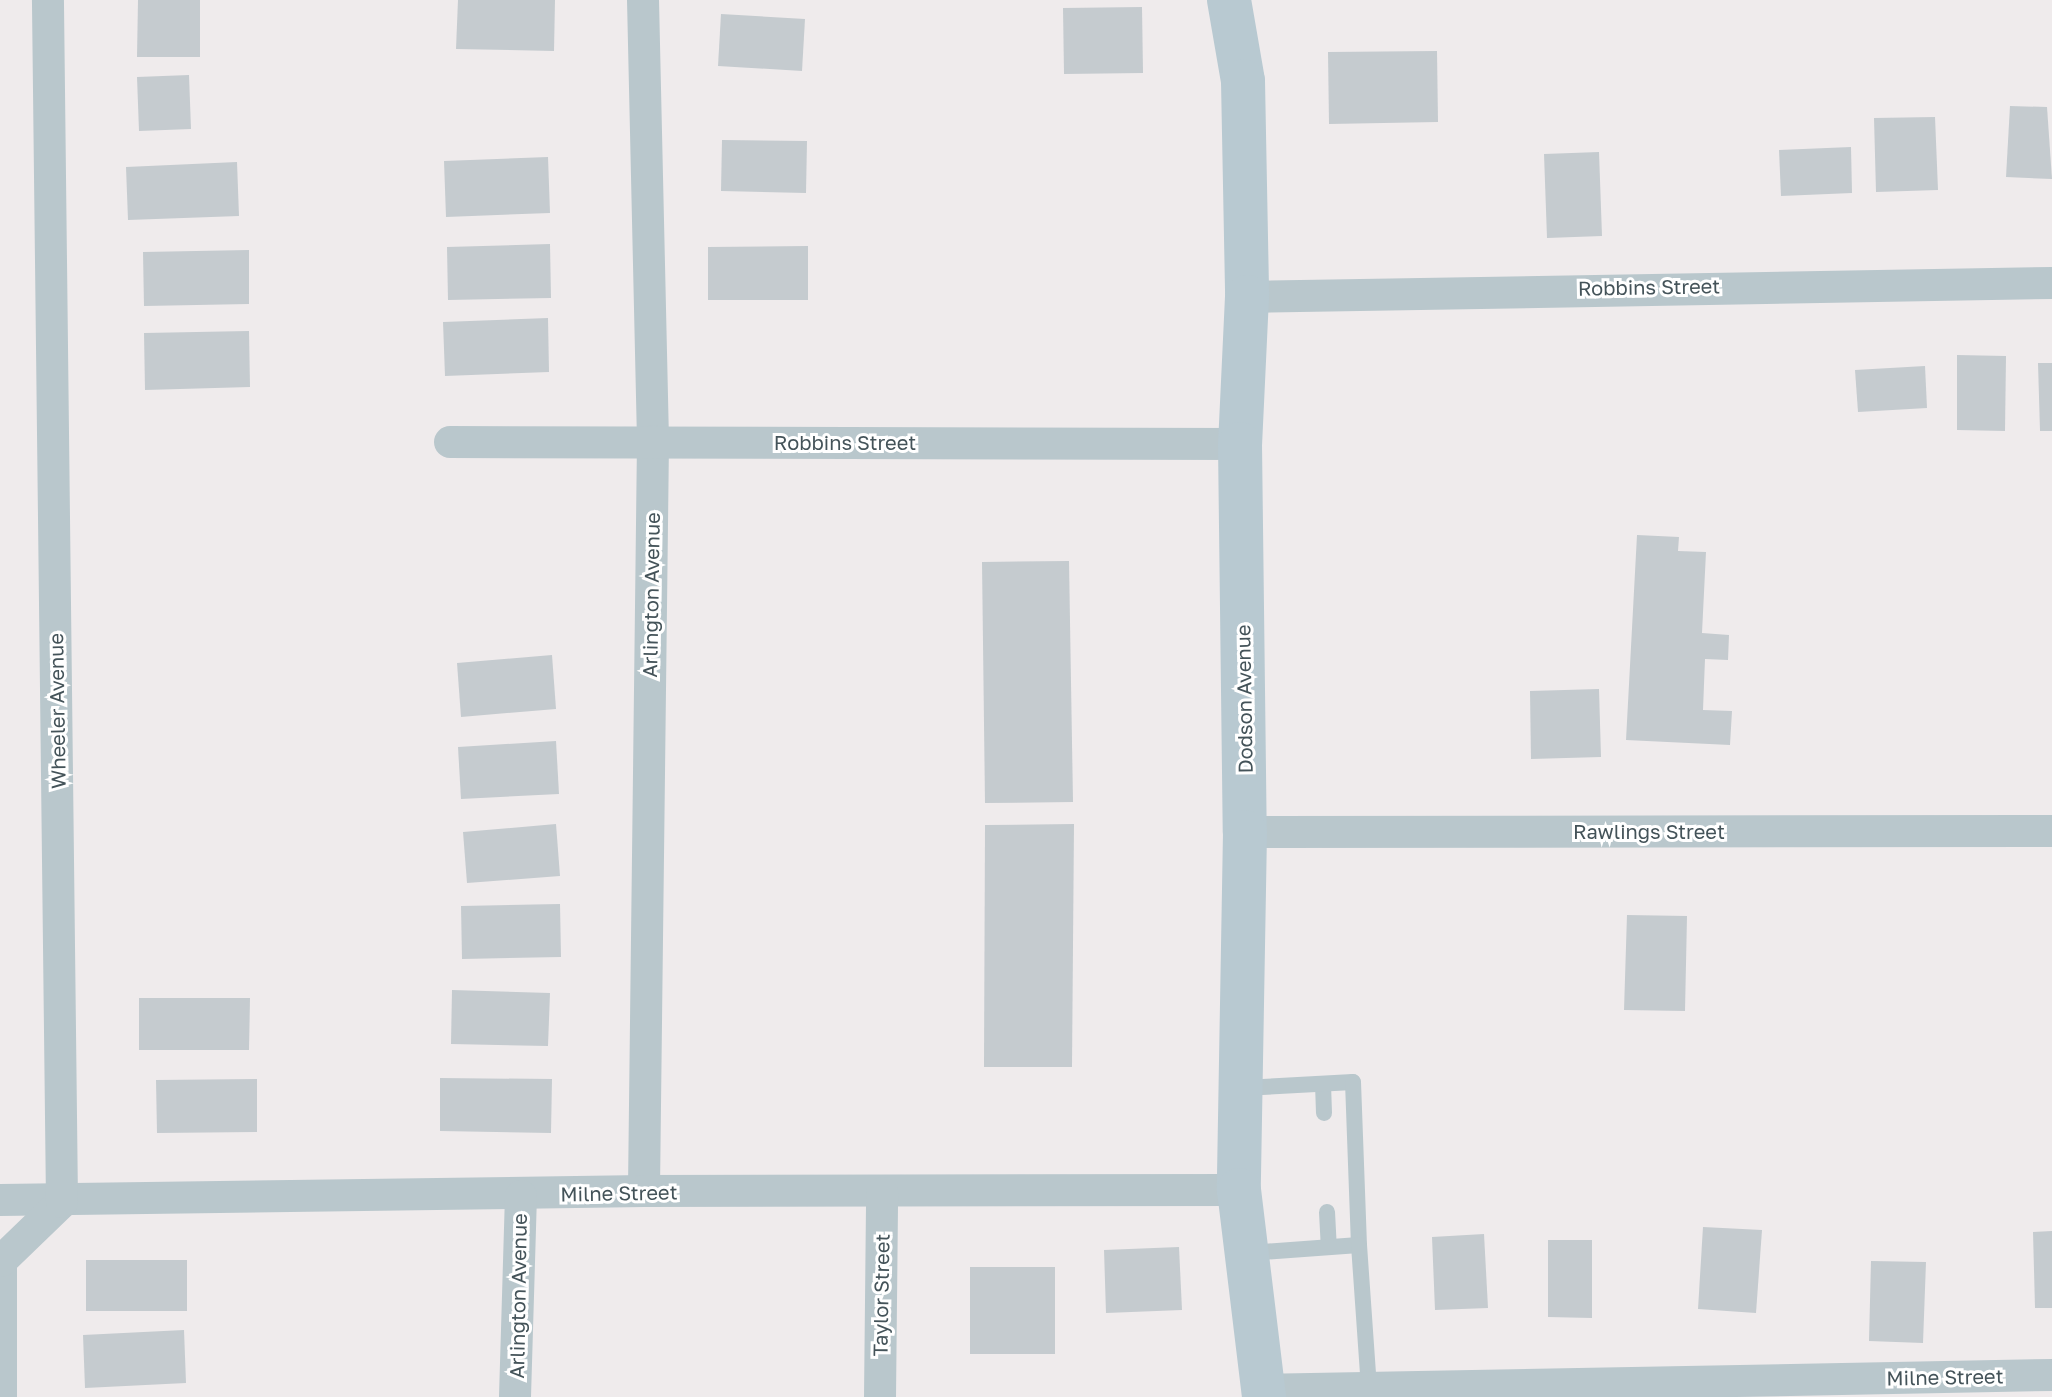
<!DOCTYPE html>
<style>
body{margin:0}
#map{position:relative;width:2052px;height:1397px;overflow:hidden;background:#efebec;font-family:"Golos Text",sans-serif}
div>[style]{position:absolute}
.building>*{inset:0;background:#c5cbcf}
.service>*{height:16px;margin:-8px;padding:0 8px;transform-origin:8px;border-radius:8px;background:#b9c7cc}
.minor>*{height:32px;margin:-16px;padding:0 16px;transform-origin:16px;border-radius:16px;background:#b9c7cc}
.secondary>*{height:44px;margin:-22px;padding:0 22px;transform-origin:22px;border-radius:22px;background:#b8c9d1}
span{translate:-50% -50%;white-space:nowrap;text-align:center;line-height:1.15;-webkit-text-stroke:6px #fff;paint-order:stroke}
.street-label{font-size:20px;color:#445359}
</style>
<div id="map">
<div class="building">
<div style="clip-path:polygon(138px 0,200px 0,200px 57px,137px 57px)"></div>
<div style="clip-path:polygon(458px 0,555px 0,554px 51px,456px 49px)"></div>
<div style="clip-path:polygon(1142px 7px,1143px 73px,1064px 74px,1063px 8px)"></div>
<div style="clip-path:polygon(721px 14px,805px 19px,802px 71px,718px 66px)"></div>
<div style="clip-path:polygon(1437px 51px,1438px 122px,1329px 124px,1328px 52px)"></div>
<div style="clip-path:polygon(189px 75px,191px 129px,139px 131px,137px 77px)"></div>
<div style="clip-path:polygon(2010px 106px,2047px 107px,2052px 179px,2006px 177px)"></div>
<div style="clip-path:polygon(1935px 117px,1938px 190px,1876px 192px,1874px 118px)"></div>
<div style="clip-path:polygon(722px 140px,807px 141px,806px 193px,721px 191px)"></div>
<div style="clip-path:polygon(1851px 147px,1852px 193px,1781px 196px,1779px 150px)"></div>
<div style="clip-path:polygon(1599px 152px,1602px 236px,1547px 238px,1544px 154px)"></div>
<div style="clip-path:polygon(548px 157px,550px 213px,446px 217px,444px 161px)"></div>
<div style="clip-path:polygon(237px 162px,239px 216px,128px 220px,126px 167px)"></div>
<div style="clip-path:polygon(550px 244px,551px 298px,448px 300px,447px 247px)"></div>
<div style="clip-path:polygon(808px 246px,808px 300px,708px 300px,708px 247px)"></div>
<div style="clip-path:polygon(249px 250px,249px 304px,144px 306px,143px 252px)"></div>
<div style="clip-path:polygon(548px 318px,549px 372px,445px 376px,443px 322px)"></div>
<div style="clip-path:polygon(249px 331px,250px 387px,145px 390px,144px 333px)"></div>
<div style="clip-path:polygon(1957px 355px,2006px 356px,2005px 431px,1957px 430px)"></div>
<div style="clip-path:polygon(2038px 363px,2052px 363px,2052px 431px,2040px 431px)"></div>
<div style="clip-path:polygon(1925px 366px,1927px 408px,1858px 412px,1855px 370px)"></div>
<div style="clip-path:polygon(1637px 535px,1679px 537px,1678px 551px,1706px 552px,1702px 633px,1729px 635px,1728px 660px,1705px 659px,1703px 710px,1732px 711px,1730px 745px,1626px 740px)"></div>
<div style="clip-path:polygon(1069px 561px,1073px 802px,985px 803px,982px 562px)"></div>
<div style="clip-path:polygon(552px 655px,556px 709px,461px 717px,457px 663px)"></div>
<div style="clip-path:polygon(1599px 689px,1601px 757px,1531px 759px,1530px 691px)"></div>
<div style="clip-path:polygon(556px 741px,559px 794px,461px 799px,458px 747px)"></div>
<div style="clip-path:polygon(556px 824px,560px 876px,467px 883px,463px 832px)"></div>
<div style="clip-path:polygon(1074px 824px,1072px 1067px,984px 1067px,985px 825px)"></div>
<div style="clip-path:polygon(560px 904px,561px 957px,462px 959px,461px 906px)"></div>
<div style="clip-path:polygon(1627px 915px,1687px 916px,1685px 1011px,1624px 1010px)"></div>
<div style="clip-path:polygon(452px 990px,550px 993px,548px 1046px,451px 1044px)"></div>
<div style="clip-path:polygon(139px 998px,250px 998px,249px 1050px,139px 1050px)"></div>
<div style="clip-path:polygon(440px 1078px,552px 1079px,551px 1133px,440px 1131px)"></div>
<div style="clip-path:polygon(257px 1079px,257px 1132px,157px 1133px,156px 1080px)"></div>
<div style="clip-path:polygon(1703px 1227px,1762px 1230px,1756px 1313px,1698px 1309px)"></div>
<div style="clip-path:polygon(2052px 1231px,2052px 1308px,2035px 1308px,2033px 1232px)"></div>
<div style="clip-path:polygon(1484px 1234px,1488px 1308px,1435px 1310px,1432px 1237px)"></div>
<div style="clip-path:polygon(1548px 1240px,1592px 1240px,1592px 1318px,1548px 1317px)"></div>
<div style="clip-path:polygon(1179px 1247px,1182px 1310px,1106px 1313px,1104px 1250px)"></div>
<div style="clip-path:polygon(86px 1260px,187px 1260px,187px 1311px,86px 1311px)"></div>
<div style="clip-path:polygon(1871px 1261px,1926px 1262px,1923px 1343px,1869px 1341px)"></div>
<div style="clip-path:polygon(970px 1267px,1055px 1267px,1055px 1354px,970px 1354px)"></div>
<div style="clip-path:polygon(184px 1330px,186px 1383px,85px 1388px,83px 1335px)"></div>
</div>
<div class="service">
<div style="left:1323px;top:1084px;width:29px;rotate:88deg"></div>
<div style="left:1243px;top:1088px;width:110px;rotate:-3.1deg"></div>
<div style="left:1353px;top:1082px;width:163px;rotate:87.9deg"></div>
<div style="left:1327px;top:1212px;width:34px;rotate:87deg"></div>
<div style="left:1249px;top:1253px;width:110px;rotate:-4.2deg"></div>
<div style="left:1359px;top:1245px;width:144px;rotate:86deg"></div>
</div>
<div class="minor">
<div style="left:643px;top:0;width:441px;rotate:88.7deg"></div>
<div style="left:653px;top:441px;width:750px;rotate:90.69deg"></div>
<div style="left:1247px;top:297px;width:805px;rotate:-1deg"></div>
<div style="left:450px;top:442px;width:790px;rotate:0.15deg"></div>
<div style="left:1245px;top:832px;width:807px;rotate:-0.07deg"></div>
<div style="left:0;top:1200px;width:644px;rotate:-0.8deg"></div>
<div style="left:644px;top:1191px;width:595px;rotate:-0.1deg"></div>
<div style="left:1263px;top:1390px;width:789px;rotate:-1.09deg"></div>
<div style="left:1px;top:1397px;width:136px;rotate:-90deg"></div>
<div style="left:1px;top:1261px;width:85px;rotate:-44deg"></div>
<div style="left:62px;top:1202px;width:1202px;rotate:-90.67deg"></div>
<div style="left:515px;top:1397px;width:201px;rotate:-88.3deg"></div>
<div style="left:880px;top:1397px;width:204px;rotate:-89.4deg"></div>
</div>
<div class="secondary">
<div style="left:1229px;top:0;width:82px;rotate:80.2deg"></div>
<div style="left:1243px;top:81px;width:216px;rotate:88.9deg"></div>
<div style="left:1247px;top:297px;width:147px;rotate:92.7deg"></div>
<div style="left:1240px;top:444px;width:388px;rotate:89.3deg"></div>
<div style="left:1245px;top:832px;width:358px;rotate:91deg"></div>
<div style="left:1239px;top:1190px;width:209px;rotate:83.1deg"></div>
</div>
<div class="street-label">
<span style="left:1649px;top:287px;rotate:-1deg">Robbins Street</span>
<span style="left:845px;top:442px">Robbins Street</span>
<span style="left:651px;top:595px;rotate:-89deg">Arlington Avenue</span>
<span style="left:1244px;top:699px;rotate:-91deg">Dodson Avenue</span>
<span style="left:57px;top:711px;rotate:-91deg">Wheeler Avenue</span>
<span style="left:1649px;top:831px">Rawlings Street</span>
<span style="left:619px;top:1193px;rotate:-1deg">Milne Street</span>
<span style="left:881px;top:1295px;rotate:-89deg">Taylor Street</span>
<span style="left:518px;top:1296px;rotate:-89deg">Arlington Avenue</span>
<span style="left:1945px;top:1377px;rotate:-1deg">Milne Street</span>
</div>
</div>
